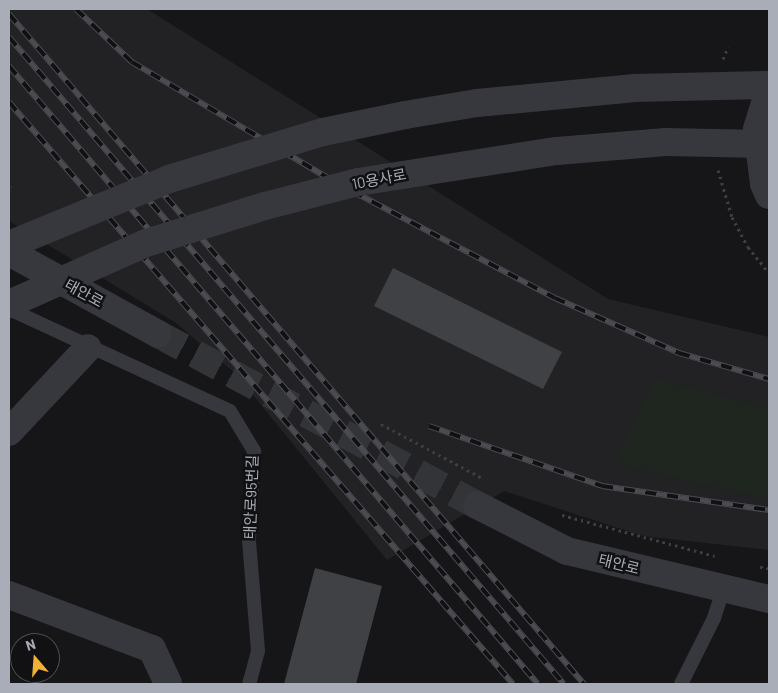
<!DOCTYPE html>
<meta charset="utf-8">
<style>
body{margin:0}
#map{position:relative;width:778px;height:693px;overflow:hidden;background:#161618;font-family:Barlow,"Noto Sans KR",sans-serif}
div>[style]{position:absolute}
.built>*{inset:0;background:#222225}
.green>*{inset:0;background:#1e261f}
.building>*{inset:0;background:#404145}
.tertiary-tunnel>*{height:28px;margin-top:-14px;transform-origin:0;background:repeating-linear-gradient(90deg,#333438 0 28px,transparent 0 42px)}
.path>*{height:3px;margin-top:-1.5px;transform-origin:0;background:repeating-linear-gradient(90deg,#3d3f44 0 2.5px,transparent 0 6.5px)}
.service>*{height:14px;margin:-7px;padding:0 7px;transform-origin:7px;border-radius:7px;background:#37383d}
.minor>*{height:28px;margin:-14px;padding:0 14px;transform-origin:14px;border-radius:14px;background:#37383d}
.tertiary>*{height:28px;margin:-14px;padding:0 14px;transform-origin:14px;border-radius:14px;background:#37383d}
.rail>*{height:5.5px;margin-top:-2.75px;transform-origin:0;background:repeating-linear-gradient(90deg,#111113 0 11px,#4a4c52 0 22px);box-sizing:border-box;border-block:1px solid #4a4c52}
.tertiary-bridge>*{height:28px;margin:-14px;padding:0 14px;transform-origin:14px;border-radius:14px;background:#37383d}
span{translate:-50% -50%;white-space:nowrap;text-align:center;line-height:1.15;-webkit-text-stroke:5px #111113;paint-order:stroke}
.street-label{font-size:15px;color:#a8adb8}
.frame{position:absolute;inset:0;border:10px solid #a8adb8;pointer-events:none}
.north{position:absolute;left:10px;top:633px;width:50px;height:50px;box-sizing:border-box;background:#111113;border:1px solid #4d4f55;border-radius:50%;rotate:342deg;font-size:14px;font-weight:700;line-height:20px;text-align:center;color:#a8adb8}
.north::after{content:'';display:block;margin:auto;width:18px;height:22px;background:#f2b134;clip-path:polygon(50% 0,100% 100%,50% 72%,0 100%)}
</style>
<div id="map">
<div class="built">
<div style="clip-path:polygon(9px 9px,147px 9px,608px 299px,769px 337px,769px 550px,643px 536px,504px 491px,387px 560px,236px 374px,176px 323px,9px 221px)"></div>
</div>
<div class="green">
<div style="clip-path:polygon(654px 379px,769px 408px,769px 499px,615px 464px)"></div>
</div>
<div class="building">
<div style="clip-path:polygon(393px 268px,562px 352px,543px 389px,374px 306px)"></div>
<div style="clip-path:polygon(315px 568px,382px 586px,356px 684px,284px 684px)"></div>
</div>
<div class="tertiary-tunnel">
<div style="left:158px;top:334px;width:362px;rotate:28.2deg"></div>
</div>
<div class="path">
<div style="left:723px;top:59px;width:13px;rotate:-67deg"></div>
<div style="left:718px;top:170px;width:49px;rotate:73.4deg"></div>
<div style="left:732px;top:217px;width:34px;rotate:62deg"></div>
<div style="left:748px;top:247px;width:33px;rotate:51deg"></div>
<div style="left:381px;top:424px;width:115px;rotate:28.1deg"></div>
<div style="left:562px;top:515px;width:158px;rotate:15deg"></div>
<div style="left:760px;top:567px;width:9px;rotate:6deg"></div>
</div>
<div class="service">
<div style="left:9px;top:309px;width:243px;rotate:24.8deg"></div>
<div style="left:230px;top:411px;width:47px;rotate:59deg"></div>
<div style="left:254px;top:451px;width:90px;rotate:93.2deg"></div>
<div style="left:249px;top:541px;width:110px;rotate:85.3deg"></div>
<div style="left:258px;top:651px;width:34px;rotate:105deg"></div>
<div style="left:681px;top:684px;width:74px;rotate:-63.4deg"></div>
<div style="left:714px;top:618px;width:29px;rotate:-72deg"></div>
</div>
<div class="minor">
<div style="left:9px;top:432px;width:115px;rotate:-46.8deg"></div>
<div style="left:9px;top:595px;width:153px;rotate:20.7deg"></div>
<div style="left:152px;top:649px;width:38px;rotate:65deg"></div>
</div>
<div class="tertiary">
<div style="left:769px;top:90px;width:41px;rotate:107.1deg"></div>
<div style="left:757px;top:129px;width:55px;rotate:82.7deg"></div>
<div style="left:764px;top:184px;width:12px;rotate:66deg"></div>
<div style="left:9px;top:252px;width:170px;rotate:28.8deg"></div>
<div style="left:477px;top:505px;width:101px;rotate:27.1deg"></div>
<div style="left:567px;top:551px;width:208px;rotate:13.4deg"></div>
</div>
<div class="rail">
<div style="left:76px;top:9px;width:77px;rotate:43.4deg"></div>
<div style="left:132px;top:62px;width:234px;rotate:30.6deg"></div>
<div style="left:333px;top:181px;width:251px;rotate:27.8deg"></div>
<div style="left:555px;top:298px;width:136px;rotate:23.9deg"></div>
<div style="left:679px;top:353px;width:94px;rotate:16.1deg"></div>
<div style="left:9px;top:14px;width:883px;rotate:49.36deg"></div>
<div style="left:9px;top:37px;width:852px;rotate:49.38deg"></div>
<div style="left:9px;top:66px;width:813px;rotate:49.44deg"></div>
<div style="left:9px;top:102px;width:770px;rotate:49.11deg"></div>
<div style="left:9px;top:187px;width:1px;rotate:90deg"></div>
<div style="left:429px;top:426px;width:183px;rotate:19.1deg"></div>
<div style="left:602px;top:486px;width:169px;rotate:8.2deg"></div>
</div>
<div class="tertiary-bridge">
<div style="left:9px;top:245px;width:173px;rotate:-22.4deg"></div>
<div style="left:169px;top:179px;width:161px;rotate:-17deg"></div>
<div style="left:323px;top:132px;width:84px;rotate:-11.7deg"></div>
<div style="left:405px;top:115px;width:73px;rotate:-9.5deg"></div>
<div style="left:477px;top:103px;width:159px;rotate:-5.4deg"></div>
<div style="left:635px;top:88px;width:134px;rotate:-1.3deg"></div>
<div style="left:9px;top:304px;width:150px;rotate:-24deg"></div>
<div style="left:146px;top:243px;width:125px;rotate:-17.3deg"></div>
<div style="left:265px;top:206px;width:96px;rotate:-14.5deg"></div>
<div style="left:358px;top:182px;width:201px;rotate:-8.9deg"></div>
<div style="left:557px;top:151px;width:109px;rotate:-4.7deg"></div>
<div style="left:666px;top:142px;width:103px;rotate:1.1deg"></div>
</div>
<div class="street-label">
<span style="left:379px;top:179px;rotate:-11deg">10용사로</span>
<span style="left:84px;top:293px;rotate:29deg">태안로</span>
<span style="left:251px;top:497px;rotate:-88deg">태안로95번길</span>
<span style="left:619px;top:564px;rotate:14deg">태안로</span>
</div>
<div class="frame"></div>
<div class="north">N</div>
</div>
